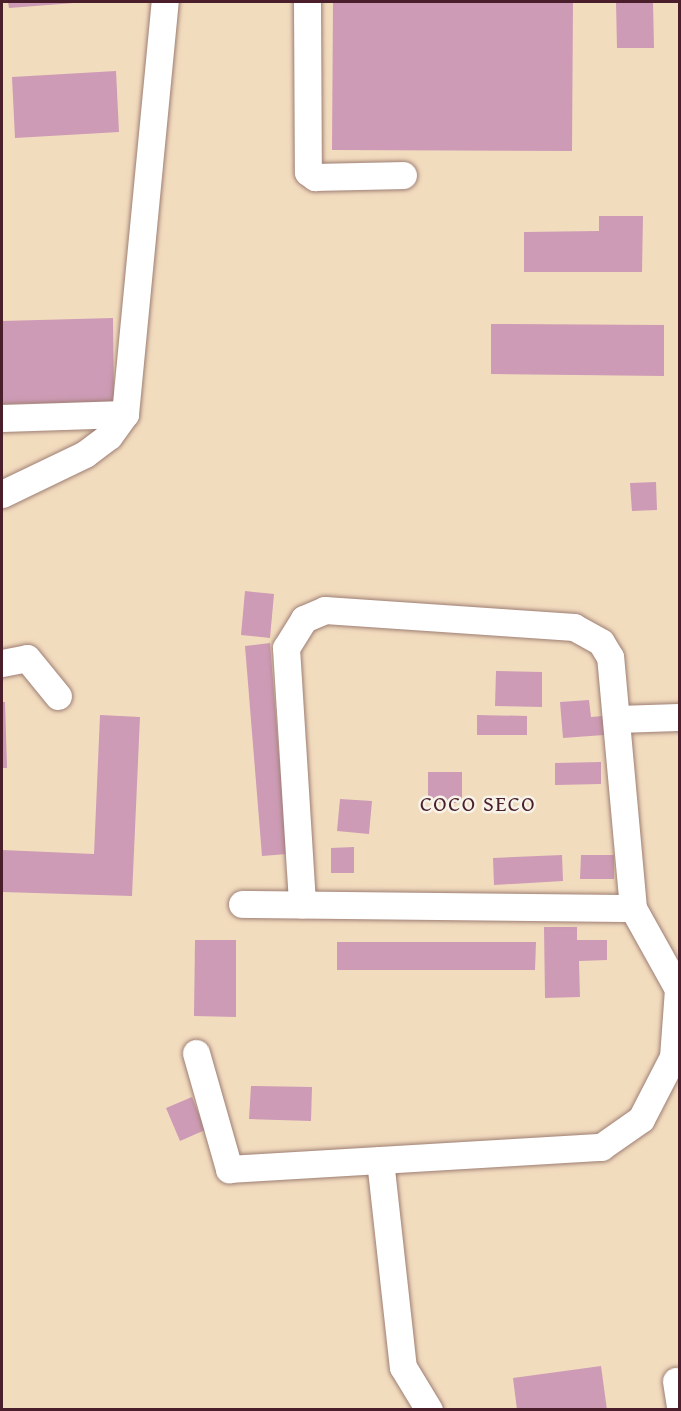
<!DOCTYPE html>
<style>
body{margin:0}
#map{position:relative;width:681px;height:1411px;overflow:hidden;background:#f2dcbe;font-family:"Gentium Book Plus",serif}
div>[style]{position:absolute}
.building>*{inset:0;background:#cd9bb5}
.roads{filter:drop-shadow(0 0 2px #9e7e74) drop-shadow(0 0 2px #9e7e74)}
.minor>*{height:27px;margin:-13.5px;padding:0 13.5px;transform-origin:13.5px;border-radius:13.5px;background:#fff}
span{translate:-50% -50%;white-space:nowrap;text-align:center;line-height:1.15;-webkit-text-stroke:5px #f7f3e8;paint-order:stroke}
.neighbourhood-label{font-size:22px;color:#4a1f2b;letter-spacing:1.5px}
.frame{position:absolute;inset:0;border:3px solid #4a1f2b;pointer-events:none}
</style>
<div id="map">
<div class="building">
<div style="clip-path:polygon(8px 2px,74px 2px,74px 3px,9px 8px)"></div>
<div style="clip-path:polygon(333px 2px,573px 2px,572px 151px,332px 150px)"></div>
<div style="clip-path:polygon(616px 2px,653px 2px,654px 48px,617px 48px)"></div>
<div style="clip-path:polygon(116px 71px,119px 132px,15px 138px,12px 77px)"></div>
<div style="clip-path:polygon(599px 216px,643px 216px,642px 272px,524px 272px,524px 232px,599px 231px)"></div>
<div style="clip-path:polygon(113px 318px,114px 402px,2px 404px,2px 321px)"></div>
<div style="clip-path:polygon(491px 324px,664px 325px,664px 376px,491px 374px)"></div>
<div style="clip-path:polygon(656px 482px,657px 510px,632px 511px,630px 483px)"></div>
<div style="clip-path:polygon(245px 591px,274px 594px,270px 638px,241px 635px)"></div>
<div style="clip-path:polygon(270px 643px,287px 854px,262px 856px,245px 646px)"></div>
<div style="clip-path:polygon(496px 671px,542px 672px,542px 707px,495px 706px)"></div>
<div style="clip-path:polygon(589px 700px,591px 717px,603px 716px,604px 735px,563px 738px,560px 702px)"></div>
<div style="clip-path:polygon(2px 702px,5px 702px,7px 768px,2px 768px)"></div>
<div style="clip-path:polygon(100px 715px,140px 717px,132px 896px,2px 892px,2px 850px,94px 854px)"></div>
<div style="clip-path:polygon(477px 715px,527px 716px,527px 735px,477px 735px)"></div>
<div style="clip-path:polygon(601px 762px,601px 784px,555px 785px,555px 763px)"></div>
<div style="clip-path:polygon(428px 772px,462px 772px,462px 803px,428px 803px)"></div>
<div style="clip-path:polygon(340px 799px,372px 801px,369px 834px,337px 831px)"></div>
<div style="clip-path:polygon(354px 847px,354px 873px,331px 873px,331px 848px)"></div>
<div style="clip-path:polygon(562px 855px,563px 881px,494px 885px,493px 858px)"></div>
<div style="clip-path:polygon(581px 855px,614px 855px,614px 879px,580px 879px)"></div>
<div style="clip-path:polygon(544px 927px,577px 927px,577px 940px,607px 940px,607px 960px,579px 961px,580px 997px,545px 998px)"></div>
<div style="clip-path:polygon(195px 940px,236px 940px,236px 1017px,194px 1016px)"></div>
<div style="clip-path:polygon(337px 942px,536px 942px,535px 970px,337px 970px)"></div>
<div style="clip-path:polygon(251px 1086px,312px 1087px,311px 1121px,249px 1119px)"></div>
<div style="clip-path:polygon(192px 1097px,205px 1130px,180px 1141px,166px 1108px)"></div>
<div style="clip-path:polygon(601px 1366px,607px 1410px,517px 1410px,513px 1378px)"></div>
</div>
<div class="roads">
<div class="minor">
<div style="left:307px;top:2px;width:170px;rotate:89.7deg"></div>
<div style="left:308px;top:172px;width:9px;rotate:36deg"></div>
<div style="left:315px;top:177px;width:88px;rotate:-1.3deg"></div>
<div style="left:2px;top:418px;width:123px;rotate:-1.9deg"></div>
<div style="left:2px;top:494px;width:92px;rotate:-25.7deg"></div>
<div style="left:85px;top:454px;width:30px;rotate:-37deg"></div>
<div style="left:109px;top:436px;width:27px;rotate:-54deg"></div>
<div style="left:125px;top:414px;width:414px;rotate:-84.5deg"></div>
<div style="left:2px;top:663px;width:25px;rotate:-11deg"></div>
<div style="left:27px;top:658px;width:49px;rotate:50.8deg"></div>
<div style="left:616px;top:719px;width:64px;rotate:-1.8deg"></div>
<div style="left:242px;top:904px;width:391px;rotate:0.6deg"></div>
<div style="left:196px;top:1053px;width:121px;rotate:74.1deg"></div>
<div style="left:229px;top:1169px;width:373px;rotate:-3.4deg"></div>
<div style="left:601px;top:1147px;width:49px;rotate:-35deg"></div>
<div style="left:641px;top:1119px;width:70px;rotate:-62.7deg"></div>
<div style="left:673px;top:1057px;width:68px;rotate:-85.8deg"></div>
<div style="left:678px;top:989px;width:93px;rotate:-119.1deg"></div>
<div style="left:633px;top:908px;width:252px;rotate:-95.2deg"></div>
<div style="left:610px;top:657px;width:17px;rotate:-121deg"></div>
<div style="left:601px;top:642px;width:31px;rotate:-151deg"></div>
<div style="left:574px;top:627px;width:250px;rotate:-176.1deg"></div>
<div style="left:325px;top:610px;width:23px;rotate:157deg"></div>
<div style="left:304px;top:619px;width:34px;rotate:122deg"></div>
<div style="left:286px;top:648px;width:257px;rotate:86.4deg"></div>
<div style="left:380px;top:1160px;width:208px;rotate:83.7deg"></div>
<div style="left:403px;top:1367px;width:50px;rotate:58.8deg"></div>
<div style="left:676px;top:1381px;width:24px;rotate:81deg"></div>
</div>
</div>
<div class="neighbourhood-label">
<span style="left:478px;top:804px">COCO SECO</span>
</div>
<div class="frame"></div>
</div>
